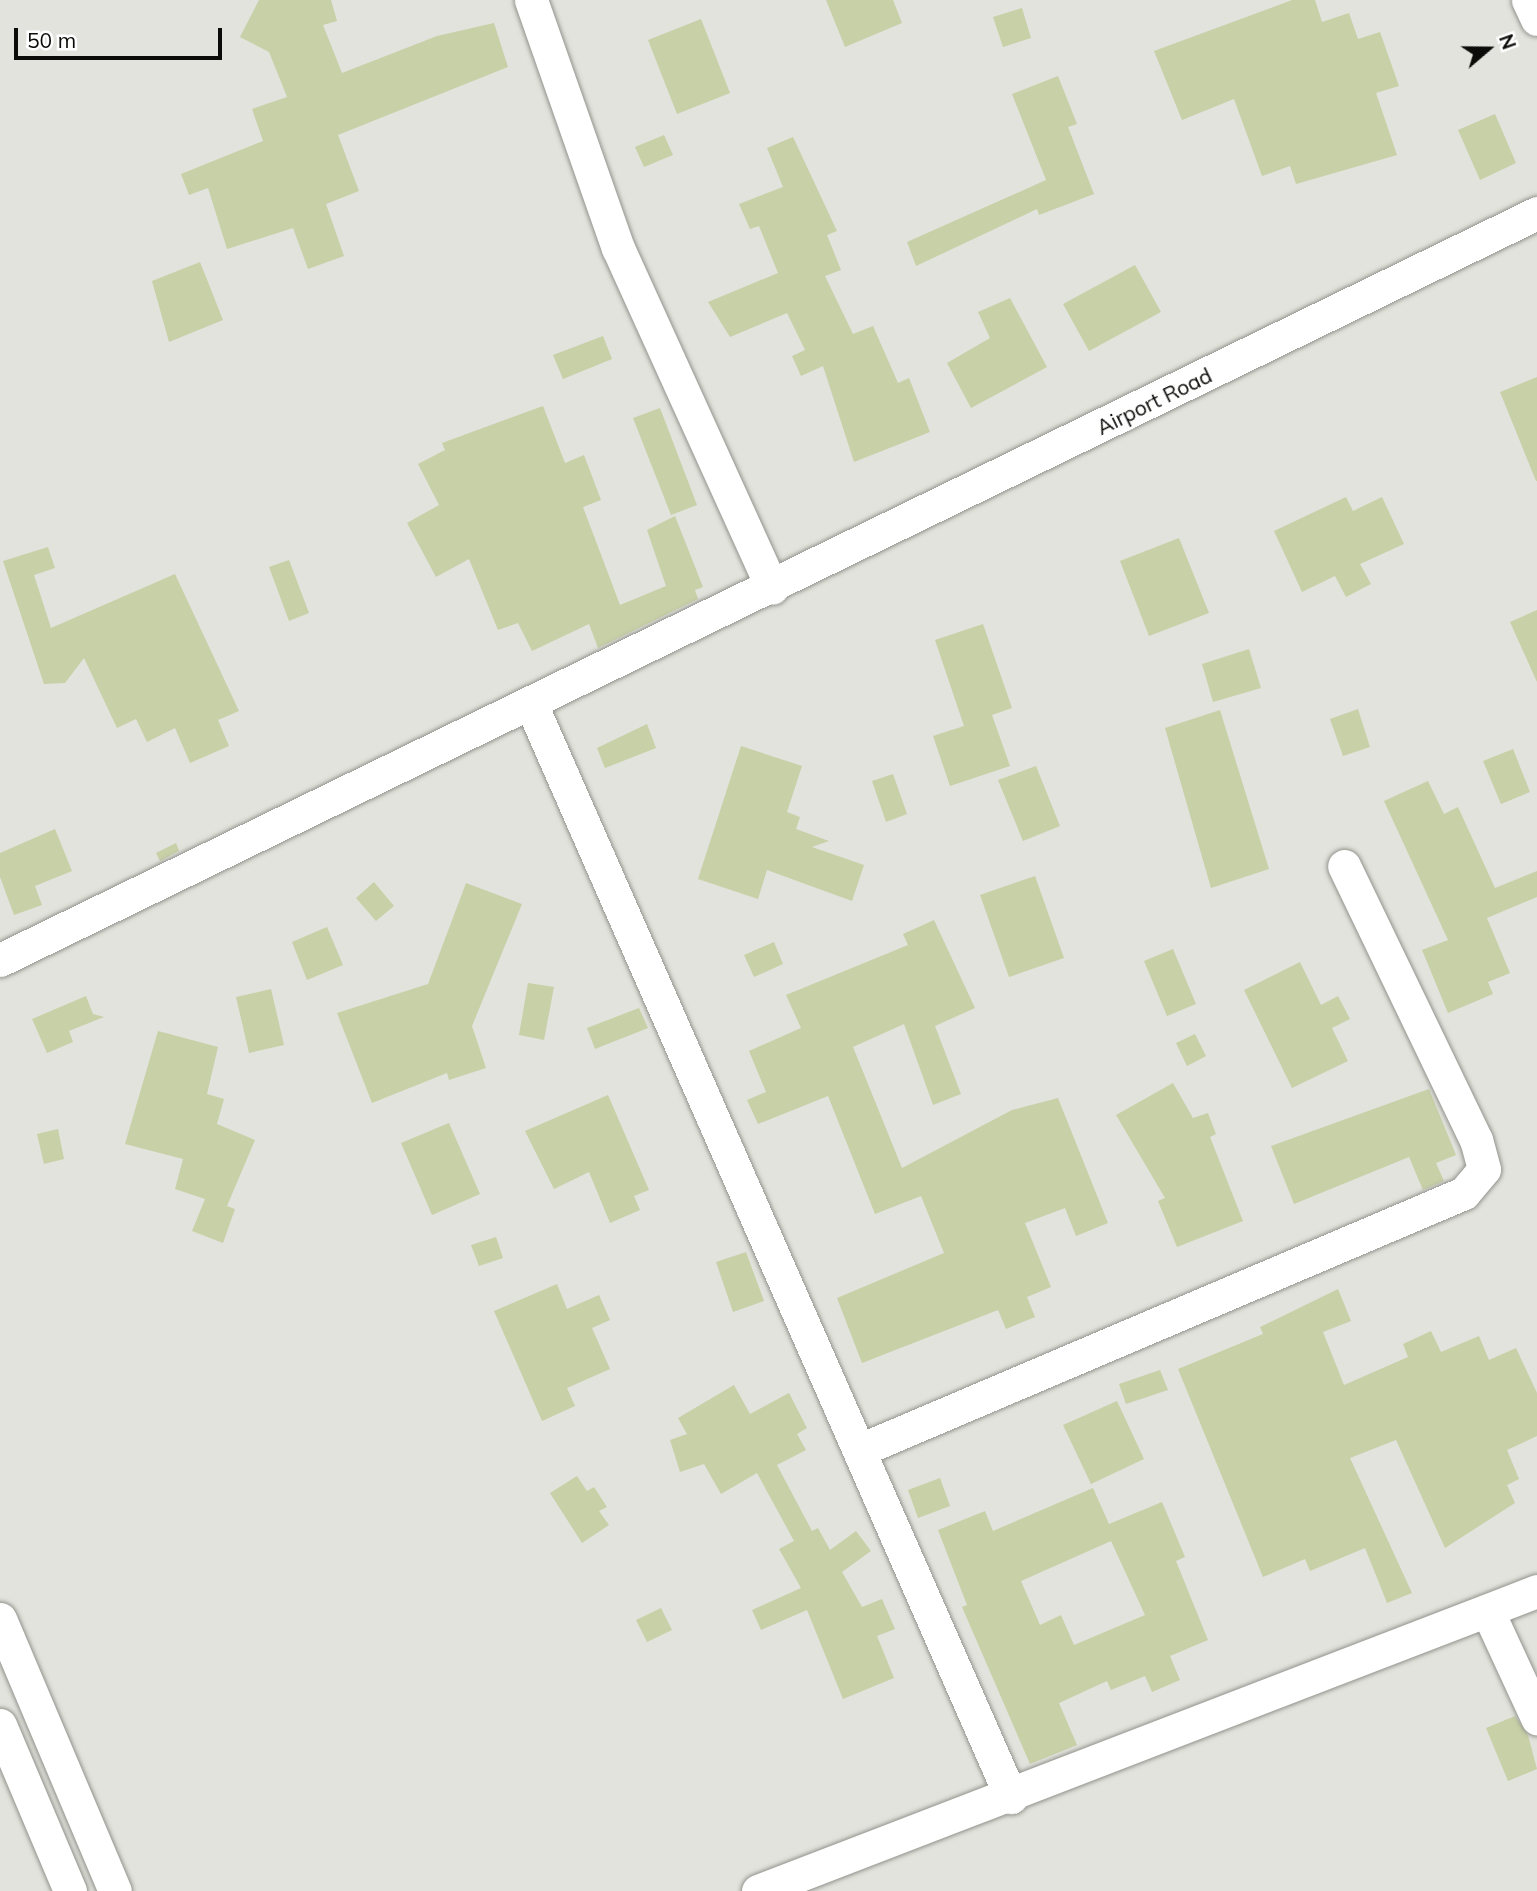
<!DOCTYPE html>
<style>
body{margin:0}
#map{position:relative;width:1537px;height:1891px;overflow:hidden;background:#e2e3dc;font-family:Mulish,sans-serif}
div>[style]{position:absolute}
.building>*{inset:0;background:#c7d0a7}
.roads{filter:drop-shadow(0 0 2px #92938d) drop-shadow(0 0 2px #92938d)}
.minor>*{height:33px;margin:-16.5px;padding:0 16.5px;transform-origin:16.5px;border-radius:16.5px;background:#fff}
span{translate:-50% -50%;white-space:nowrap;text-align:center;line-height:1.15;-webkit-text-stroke:5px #fff;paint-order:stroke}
.street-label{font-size:21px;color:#0b0c09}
.north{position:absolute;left:1453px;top:14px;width:70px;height:70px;-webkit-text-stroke:5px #fff;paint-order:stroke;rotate:70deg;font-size:19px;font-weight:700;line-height:28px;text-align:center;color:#0b0c09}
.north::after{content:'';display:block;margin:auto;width:24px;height:32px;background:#0b0c09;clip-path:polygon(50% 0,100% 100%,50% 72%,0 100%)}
.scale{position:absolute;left:14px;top:28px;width:208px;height:32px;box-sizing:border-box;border:4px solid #0b0c09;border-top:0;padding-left:9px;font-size:21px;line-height:24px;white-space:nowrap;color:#0b0c09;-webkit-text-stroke:5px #fff;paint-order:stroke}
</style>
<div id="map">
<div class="building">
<div style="clip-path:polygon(259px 0,331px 0,337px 21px,323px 25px,342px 73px,437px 36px,494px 23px,508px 67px,338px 135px,359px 191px,326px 204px,344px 256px,308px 269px,293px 228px,227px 249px,208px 188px,189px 195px,181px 174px,263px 141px,252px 109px,287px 97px,269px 52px,240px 37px)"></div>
<div style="clip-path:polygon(826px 0,893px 0,902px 23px,845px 47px)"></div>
<div style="clip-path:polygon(1292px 0,1315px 0,1322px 22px,1349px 13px,1358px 39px,1380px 32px,1399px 86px,1376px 93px,1397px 155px,1296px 184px,1290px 166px,1262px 176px,1234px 99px,1182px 120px,1154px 51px)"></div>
<div style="clip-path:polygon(1022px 8px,1031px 38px,1003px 47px,993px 17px)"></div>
<div style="clip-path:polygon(701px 19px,730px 93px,677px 114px,648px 40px)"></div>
<div style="clip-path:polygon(1058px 76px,1077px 124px,1068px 127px,1094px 194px,1039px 215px,1037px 209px,916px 266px,907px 242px,1046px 180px,1012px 94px)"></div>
<div style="clip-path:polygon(1495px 114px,1516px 163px,1480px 180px,1458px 130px)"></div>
<div style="clip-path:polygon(664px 135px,673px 155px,644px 167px,635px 147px)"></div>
<div style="clip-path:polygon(793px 137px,837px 231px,827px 235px,841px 270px,825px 276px,853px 334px,873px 326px,898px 383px,909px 378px,930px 432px,854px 462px,823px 366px,801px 376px,792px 356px,805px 350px,787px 313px,730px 337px,708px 302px,778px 273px,759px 226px,750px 229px,739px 204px,783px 187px,767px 148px)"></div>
<div style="clip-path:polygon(200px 262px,223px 320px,169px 342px,152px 281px)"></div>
<div style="clip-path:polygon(1135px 265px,1161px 312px,1089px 351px,1063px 304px)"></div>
<div style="clip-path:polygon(1010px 298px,1047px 367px,971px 408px,947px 363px,990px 338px,978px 312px)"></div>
<div style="clip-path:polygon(603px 336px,612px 359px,563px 379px,553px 355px)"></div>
<div style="clip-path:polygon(1537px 377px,1537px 481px,1536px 481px,1500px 392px)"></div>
<div style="clip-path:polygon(543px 406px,565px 463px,584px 455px,601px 500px,583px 507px,620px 605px,666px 586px,647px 530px,675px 516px,703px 587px,695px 590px,698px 599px,598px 648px,589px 624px,532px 651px,518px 623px,498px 630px,469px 559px,436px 577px,407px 523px,439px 505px,418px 464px,445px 450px,442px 443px)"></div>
<div style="clip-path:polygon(660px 408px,697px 505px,671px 515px,633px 418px)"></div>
<div style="clip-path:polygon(1346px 497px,1353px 511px,1382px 497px,1404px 544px,1360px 564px,1371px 584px,1346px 597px,1335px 576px,1302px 592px,1274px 531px)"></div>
<div style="clip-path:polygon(1179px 538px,1209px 613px,1149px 636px,1120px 561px)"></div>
<div style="clip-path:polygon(48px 547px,55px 568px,34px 575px,51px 628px,175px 574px,239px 711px,218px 720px,229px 746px,190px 763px,175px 728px,147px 742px,136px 719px,117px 728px,84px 658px,65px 683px,44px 684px,3px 561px)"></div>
<div style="clip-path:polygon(289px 560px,309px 613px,289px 621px,269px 567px)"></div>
<div style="clip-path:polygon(1537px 610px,1537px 682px,1510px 622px)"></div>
<div style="clip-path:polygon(983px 624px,1012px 708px,992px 715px,1010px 766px,950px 786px,933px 736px,964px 726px,935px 640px)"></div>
<div style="clip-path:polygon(1249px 649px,1261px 688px,1213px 702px,1202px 664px)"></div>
<div style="clip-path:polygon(1358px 709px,1370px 747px,1343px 756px,1330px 719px)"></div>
<div style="clip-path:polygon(1220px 710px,1269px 869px,1211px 888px,1165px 728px)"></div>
<div style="clip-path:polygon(647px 724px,656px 748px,605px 768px,597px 748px)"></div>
<div style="clip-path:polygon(741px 746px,802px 766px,787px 812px,800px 817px,796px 829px,829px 841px,812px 847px,864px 865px,852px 901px,767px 870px,758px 899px,698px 879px)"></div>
<div style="clip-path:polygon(1513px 749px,1530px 792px,1501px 804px,1483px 761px)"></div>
<div style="clip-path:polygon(1036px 766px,1060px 826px,1023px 841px,998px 780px)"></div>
<div style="clip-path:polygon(893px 774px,907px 814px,886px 822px,872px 781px)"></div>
<div style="clip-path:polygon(1428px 781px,1444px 814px,1458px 807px,1495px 888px,1537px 871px,1537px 897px,1487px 918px,1510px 973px,1488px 982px,1493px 994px,1448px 1013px,1422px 950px,1448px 940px,1384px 801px)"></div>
<div style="clip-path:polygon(55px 829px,72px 871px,35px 886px,42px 905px,14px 915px,0 877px,0 853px)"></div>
<div style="clip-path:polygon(176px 843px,179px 851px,160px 861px,156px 853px)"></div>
<div style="clip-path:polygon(1035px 876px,1064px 958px,1009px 977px,980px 895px)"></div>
<div style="clip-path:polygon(374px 882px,394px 906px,376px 921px,356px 898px)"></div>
<div style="clip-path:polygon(466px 883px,522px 904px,472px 1026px,486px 1068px,449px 1080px,447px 1073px,372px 1103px,337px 1013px,428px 984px)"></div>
<div style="clip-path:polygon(934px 920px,975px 1008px,935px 1026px,961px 1094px,933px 1105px,904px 1024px,853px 1047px,902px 1168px,1012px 1110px,1058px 1098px,1108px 1223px,1076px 1236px,1065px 1208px,1025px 1223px,1051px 1287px,1027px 1297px,1035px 1317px,1006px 1329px,998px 1310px,862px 1363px,837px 1298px,944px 1253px,921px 1196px,875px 1214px,828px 1096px,758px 1124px,747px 1100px,766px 1092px,749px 1051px,801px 1028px,786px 995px,908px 945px,903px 934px)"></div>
<div style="clip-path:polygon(327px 927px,343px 965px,307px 980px,292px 942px)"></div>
<div style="clip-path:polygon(774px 942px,783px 964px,754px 977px,744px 955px)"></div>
<div style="clip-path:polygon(1173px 949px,1196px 1004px,1167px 1016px,1144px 961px)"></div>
<div style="clip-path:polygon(1300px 962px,1321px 1005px,1338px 996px,1350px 1019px,1332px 1028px,1348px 1061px,1292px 1088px,1244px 990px)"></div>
<div style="clip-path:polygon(528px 983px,554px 987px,544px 1040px,519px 1035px)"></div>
<div style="clip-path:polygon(271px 989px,284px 1045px,249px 1053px,236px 997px)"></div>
<div style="clip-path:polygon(86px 996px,93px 1014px,104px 1017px,69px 1031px,73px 1042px,47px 1053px,32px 1019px)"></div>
<div style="clip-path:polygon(639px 1008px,648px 1028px,595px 1049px,587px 1028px)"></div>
<div style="clip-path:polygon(158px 1031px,218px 1047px,207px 1094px,224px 1099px,217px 1124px,255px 1140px,227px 1206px,235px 1209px,223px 1243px,192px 1231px,205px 1199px,175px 1189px,183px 1159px,125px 1144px)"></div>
<div style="clip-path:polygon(1195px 1034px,1206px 1056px,1187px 1066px,1176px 1043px)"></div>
<div style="clip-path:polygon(1173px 1083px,1193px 1118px,1208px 1113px,1216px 1134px,1210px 1137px,1243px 1221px,1177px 1247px,1158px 1201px,1165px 1198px,1116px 1115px)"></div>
<div style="clip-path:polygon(1429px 1089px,1456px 1155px,1436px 1163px,1444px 1181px,1423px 1190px,1409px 1157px,1294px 1204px,1271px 1146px)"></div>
<div style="clip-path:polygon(608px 1095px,649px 1190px,634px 1196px,640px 1210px,610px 1223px,589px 1172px,554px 1189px,525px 1131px)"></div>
<div style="clip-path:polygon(449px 1123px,480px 1194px,432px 1215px,401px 1143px)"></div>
<div style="clip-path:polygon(58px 1129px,64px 1159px,44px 1164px,37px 1134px)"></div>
<div style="clip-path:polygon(496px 1237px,503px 1258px,479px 1266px,471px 1245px)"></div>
<div style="clip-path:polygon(746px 1252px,764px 1301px,733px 1312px,716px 1262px)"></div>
<div style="clip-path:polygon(557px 1284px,567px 1309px,599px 1295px,610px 1320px,592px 1328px,610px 1369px,567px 1388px,575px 1406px,542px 1421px,494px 1311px)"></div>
<div style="clip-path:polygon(1338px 1289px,1351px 1321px,1323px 1332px,1344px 1385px,1408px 1357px,1403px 1344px,1431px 1331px,1441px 1352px,1479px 1336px,1489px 1360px,1516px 1348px,1537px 1393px,1537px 1436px,1507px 1450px,1519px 1479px,1507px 1485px,1515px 1503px,1445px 1548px,1396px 1440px,1350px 1458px,1412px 1593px,1387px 1603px,1365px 1548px,1310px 1571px,1305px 1559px,1263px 1577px,1178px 1369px,1263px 1334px,1260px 1327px)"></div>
<div style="clip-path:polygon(1160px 1370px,1168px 1390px,1126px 1404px,1119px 1384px)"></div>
<div style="clip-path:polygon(734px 1385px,750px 1414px,789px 1393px,807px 1428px,797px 1434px,806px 1450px,777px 1465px,812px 1531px,818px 1528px,830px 1550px,856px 1531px,871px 1551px,842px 1572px,862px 1607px,882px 1599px,895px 1629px,877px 1636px,894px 1678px,843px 1699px,807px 1610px,761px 1630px,752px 1610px,801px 1588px,779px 1549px,794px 1541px,757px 1473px,721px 1494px,704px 1464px,680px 1472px,670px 1440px,687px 1434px,678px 1418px)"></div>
<div style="clip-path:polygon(1117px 1401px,1144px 1459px,1091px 1484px,1063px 1425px)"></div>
<div style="clip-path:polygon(577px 1476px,587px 1491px,594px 1487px,607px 1507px,599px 1511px,609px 1525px,582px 1543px,550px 1493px)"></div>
<div style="clip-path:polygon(940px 1478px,950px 1506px,918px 1518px,908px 1490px)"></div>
<div style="clip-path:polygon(evenodd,1093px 1488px,1109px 1524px,1162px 1502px,1185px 1557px,1176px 1561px,1208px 1640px,1170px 1656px,1180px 1680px,1152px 1692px,1145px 1676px,1111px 1690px,1107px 1681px,1059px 1703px,1077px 1745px,1030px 1764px,962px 1607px,967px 1605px,938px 1530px,985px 1511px,993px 1531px,1093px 1488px,1111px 1541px,1145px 1615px,1074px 1645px,1061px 1615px,1040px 1625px,1021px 1581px,1111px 1541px)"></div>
<div style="clip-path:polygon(661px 1608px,672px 1630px,647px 1642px,636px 1620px)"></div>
<div style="clip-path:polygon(1515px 1716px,1528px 1735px,1537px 1769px,1508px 1781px,1486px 1728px)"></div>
</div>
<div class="roads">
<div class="minor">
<div style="left:531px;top:0;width:263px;rotate:70.7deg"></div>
<div style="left:618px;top:248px;width:373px;rotate:65.6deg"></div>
<div style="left:1528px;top:0;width:21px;rotate:65deg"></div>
<div style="left:531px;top:704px;width:1194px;rotate:66.29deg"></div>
<div style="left:0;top:960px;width:1709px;rotate:-25.92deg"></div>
<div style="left:860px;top:1450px;width:656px;rotate:-23.05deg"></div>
<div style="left:1464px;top:1193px;width:31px;rotate:-50deg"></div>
<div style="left:1484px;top:1169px;width:30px;rotate:-105deg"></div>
<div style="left:1476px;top:1140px;width:304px;rotate:-115.7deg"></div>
<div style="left:1489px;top:1614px;width:115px;rotate:65.2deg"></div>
<div style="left:0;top:1619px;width:295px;rotate:67.1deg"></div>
<div style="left:0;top:1725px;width:180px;rotate:67.1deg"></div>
<div style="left:758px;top:1891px;width:835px;rotate:-21.06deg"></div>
</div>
</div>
<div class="street-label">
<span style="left:1154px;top:401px;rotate:-26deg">Airport Road</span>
</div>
<div class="north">N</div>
<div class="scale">50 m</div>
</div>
